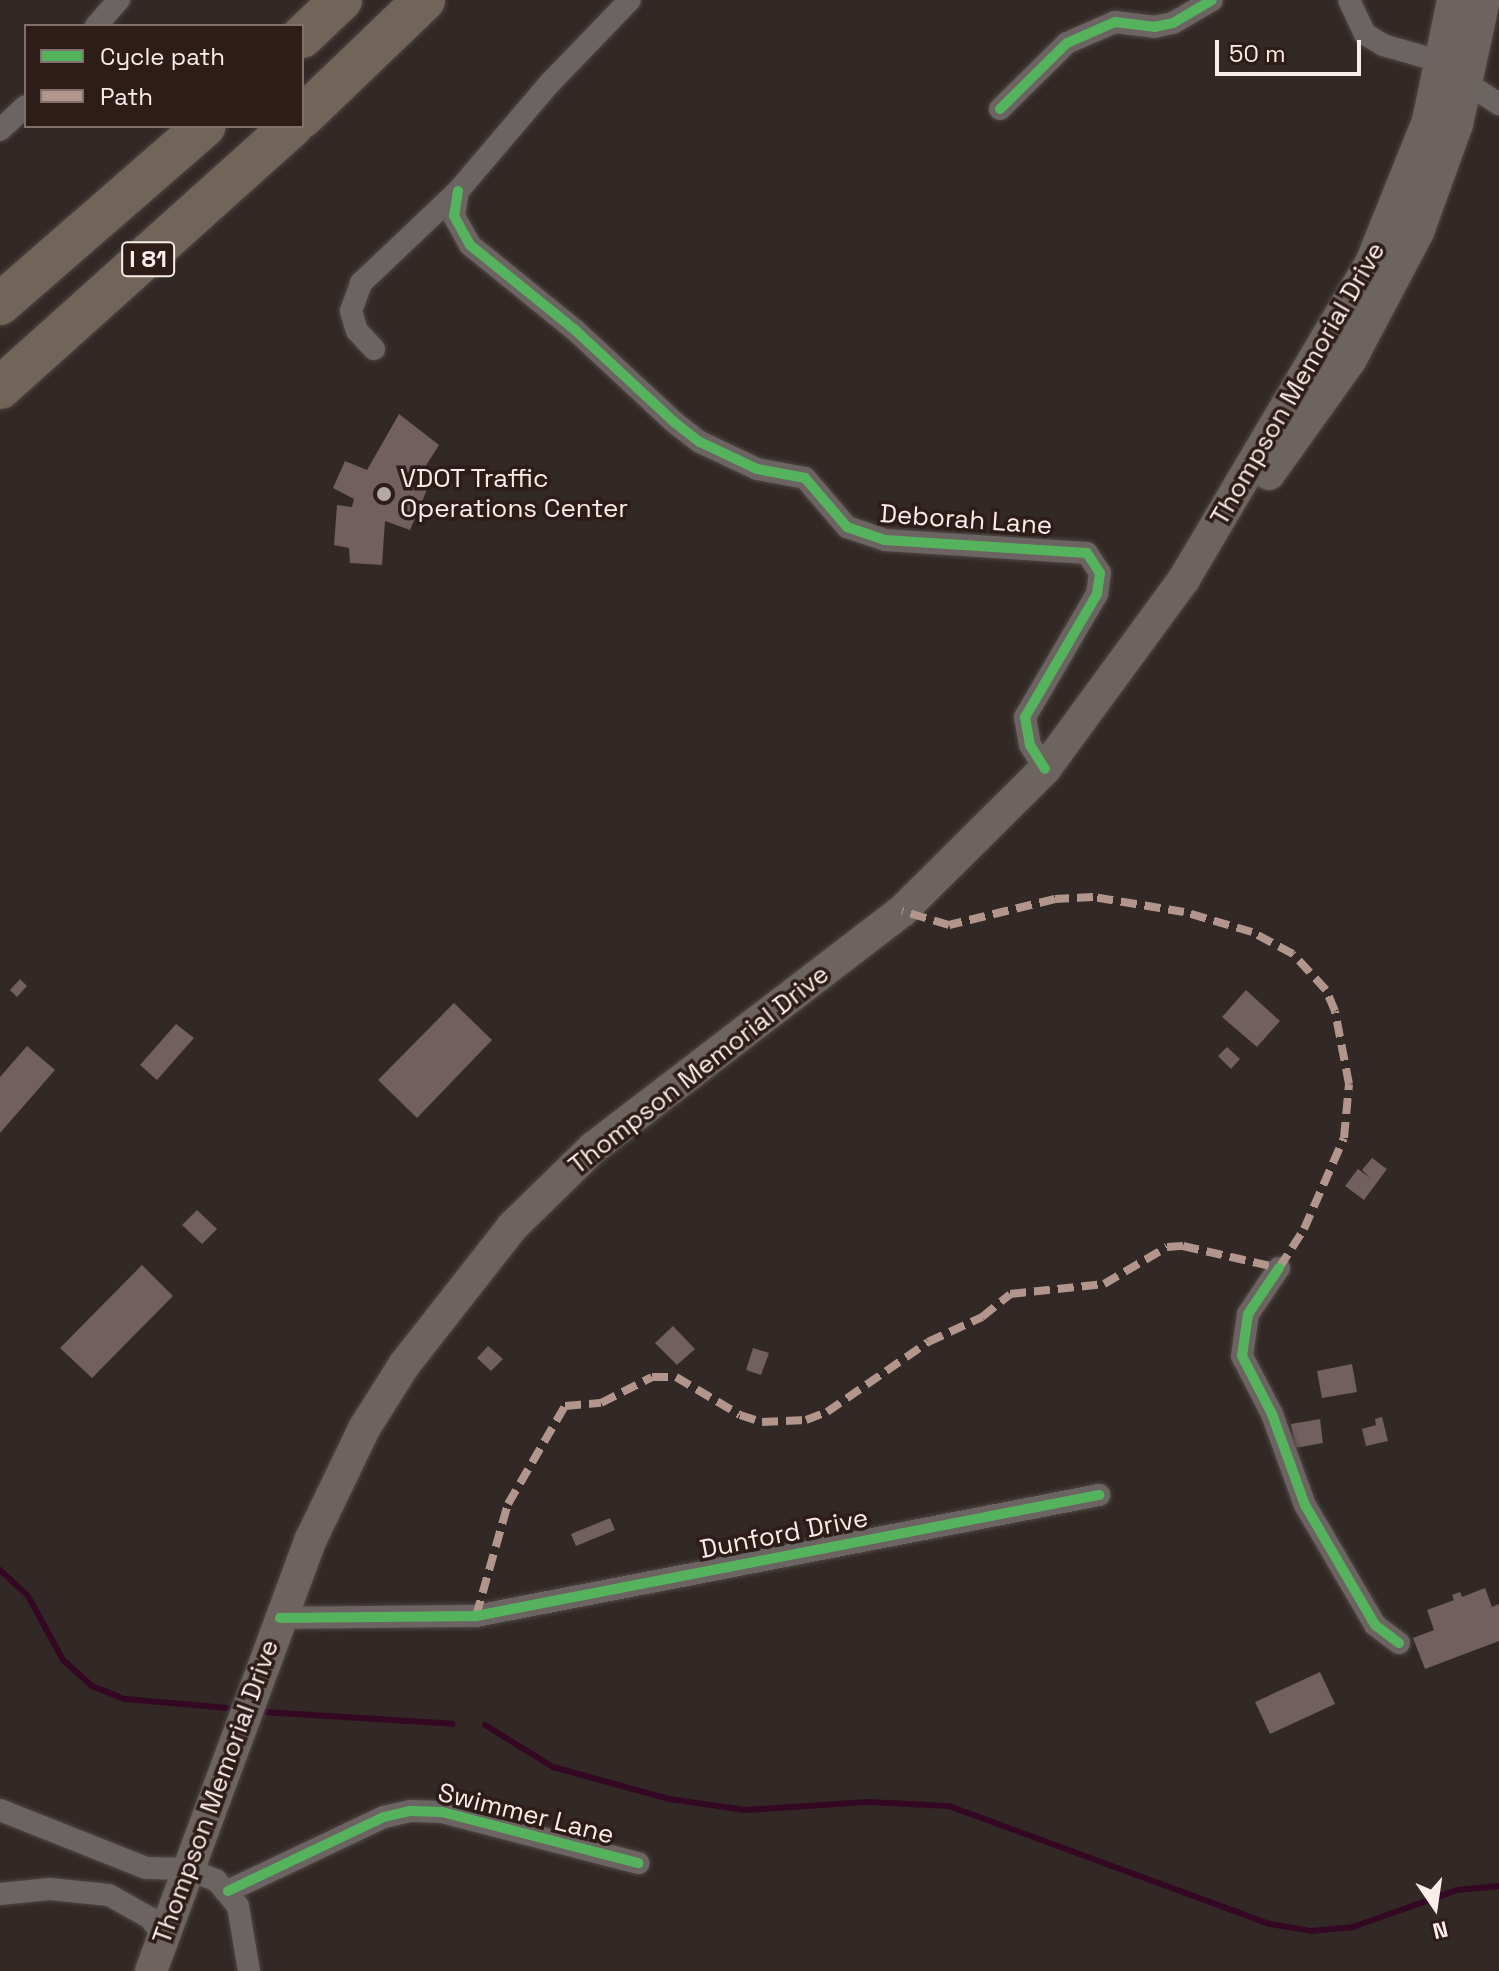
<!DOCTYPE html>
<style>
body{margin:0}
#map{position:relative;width:1499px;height:1971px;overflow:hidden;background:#322926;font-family:"Space Grotesk",sans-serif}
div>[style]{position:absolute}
.stream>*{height:6px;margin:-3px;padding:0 3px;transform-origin:3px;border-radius:3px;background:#340823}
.building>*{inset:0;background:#725f60}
.roads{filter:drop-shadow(0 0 2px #4f4643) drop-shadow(0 0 2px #4f4643)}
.minor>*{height:22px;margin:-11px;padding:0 11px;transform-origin:11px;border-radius:11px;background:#6b6462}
.secondary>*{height:32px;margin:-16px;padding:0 16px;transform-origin:16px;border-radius:16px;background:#6d645f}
.motorway>*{height:42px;margin:-21px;padding:0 21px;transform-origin:21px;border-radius:21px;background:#716459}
.quiet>*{height:8px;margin-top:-4px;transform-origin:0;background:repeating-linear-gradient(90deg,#b2968c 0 16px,transparent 0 24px)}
.cycleway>*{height:10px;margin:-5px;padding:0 5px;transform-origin:5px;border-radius:5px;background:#56b35d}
.dots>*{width:22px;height:22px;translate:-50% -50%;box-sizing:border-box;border:4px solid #2d1c18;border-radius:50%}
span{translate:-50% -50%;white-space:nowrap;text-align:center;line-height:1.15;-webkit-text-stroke:7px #2d1c18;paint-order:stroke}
.shield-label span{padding:2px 6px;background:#2d1c18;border:2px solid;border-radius:6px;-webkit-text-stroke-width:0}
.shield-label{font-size:24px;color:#f9ede9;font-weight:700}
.street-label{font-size:26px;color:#f9ede9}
.poi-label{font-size:26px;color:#f9ede9}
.left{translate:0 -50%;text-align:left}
.legend{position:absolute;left:24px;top:24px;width:280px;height:104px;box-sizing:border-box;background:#2d1c18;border:2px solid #7f706c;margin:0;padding:10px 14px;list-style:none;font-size:24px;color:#f9ede9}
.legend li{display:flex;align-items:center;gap:16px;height:40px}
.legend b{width:40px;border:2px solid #7f706c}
.north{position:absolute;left:1395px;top:1867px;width:80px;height:80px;-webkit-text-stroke:6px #2d1c18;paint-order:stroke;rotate:167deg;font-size:22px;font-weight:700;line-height:32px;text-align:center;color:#f9ede9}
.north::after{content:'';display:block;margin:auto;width:28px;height:36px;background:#f9ede9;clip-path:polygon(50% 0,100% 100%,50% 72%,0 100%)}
.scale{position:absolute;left:1215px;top:40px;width:146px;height:36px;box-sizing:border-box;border:4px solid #f9ede9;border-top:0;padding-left:10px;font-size:24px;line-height:28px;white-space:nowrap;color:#f9ede9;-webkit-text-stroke:6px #2d1c18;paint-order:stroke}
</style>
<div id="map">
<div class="stream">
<div style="left:0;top:1570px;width:38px;rotate:43deg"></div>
<div style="left:28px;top:1596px;width:73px;rotate:61.3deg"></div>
<div style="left:63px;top:1660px;width:39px;rotate:42deg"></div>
<div style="left:92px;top:1686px;width:35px;rotate:22deg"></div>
<div style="left:125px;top:1699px;width:103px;rotate:5deg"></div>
<div style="left:264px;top:1712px;width:189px;rotate:3.6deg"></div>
<div style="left:485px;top:1725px;width:80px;rotate:31.7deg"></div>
<div style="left:553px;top:1767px;width:120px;rotate:15.4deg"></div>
<div style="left:669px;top:1799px;width:77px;rotate:8.2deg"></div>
<div style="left:745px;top:1810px;width:123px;rotate:-3.7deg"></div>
<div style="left:868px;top:1802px;width:81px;rotate:2.8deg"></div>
<div style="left:949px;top:1806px;width:342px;rotate:20.2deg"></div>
<div style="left:1270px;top:1924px;width:43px;rotate:9.5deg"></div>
<div style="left:1312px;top:1931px;width:41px;rotate:-5.6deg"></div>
<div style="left:1353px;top:1927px;width:110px;rotate:-19.6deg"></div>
<div style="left:1457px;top:1890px;width:42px;rotate:-5.4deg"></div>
</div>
<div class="building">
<div style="clip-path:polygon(399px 414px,439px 445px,415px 483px,428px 487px,410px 530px,385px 521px,382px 565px,350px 563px,349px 548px,334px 545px,337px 505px,352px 507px,354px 499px,333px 488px,345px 461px,367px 470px)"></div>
<div style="clip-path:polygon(20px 979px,27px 986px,17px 997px,10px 990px)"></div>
<div style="clip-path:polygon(1246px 990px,1280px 1021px,1257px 1047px,1222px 1017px)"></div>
<div style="clip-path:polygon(454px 1003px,492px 1040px,417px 1118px,378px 1080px)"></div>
<div style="clip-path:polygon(176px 1024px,194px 1038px,157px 1080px,140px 1065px)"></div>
<div style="clip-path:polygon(27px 1046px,55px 1070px,0 1133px,0 1077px)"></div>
<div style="clip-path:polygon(1227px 1047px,1240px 1059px,1231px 1069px,1218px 1056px)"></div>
<div style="clip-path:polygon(1372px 1158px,1387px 1169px,1364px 1200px,1345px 1186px,1358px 1169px,1370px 1178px,1362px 1170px)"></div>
<div style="clip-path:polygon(197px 1210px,217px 1229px,202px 1244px,182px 1225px)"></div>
<div style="clip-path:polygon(142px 1265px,173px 1296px,92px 1378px,60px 1348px)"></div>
<div style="clip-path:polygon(673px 1326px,695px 1349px,677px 1365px,655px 1343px)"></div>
<div style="clip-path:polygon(488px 1346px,503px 1359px,491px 1371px,477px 1358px)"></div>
<div style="clip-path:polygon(753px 1348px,769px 1353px,761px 1375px,746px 1370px)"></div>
<div style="clip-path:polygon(1352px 1364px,1357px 1392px,1322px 1398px,1317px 1371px)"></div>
<div style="clip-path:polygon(1382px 1417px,1388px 1441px,1366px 1446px,1362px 1429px,1376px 1425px,1375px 1419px)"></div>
<div style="clip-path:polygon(1320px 1419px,1323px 1443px,1295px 1448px,1291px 1424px)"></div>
<div style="clip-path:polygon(610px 1518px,615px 1530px,576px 1546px,571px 1534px)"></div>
<div style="clip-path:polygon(1485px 1588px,1492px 1607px,1499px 1604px,1499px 1641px,1425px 1669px,1413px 1638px,1434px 1630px,1427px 1610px,1454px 1600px,1452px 1595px,1460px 1592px,1462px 1597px)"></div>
<div style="clip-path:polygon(1320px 1672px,1335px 1704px,1270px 1734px,1255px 1702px)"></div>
</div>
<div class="roads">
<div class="minor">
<div style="left:1349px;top:0;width:38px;rotate:65deg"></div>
<div style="left:1365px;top:34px;width:21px;rotate:31deg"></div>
<div style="left:1383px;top:45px;width:47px;rotate:16.1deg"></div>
<div style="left:1428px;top:58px;width:85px;rotate:32.9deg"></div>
<div style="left:96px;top:26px;width:35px;rotate:-49deg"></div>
<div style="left:1000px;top:109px;width:94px;rotate:-44.6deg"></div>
<div style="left:1067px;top:43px;width:52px;rotate:-23.6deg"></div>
<div style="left:1115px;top:22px;width:39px;rotate:7deg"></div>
<div style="left:1154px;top:27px;width:19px;rotate:-12deg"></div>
<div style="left:1173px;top:23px;width:45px;rotate:-30.5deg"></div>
<div style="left:0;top:130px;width:35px;rotate:-43deg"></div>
<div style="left:458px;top:191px;width:25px;rotate:99deg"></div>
<div style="left:454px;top:216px;width:33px;rotate:61deg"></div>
<div style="left:470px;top:245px;width:135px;rotate:39deg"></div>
<div style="left:575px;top:330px;width:135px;rotate:42.9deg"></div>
<div style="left:674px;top:422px;width:33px;rotate:38deg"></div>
<div style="left:700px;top:442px;width:63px;rotate:25.3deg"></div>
<div style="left:757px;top:469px;width:49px;rotate:10.6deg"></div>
<div style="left:805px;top:478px;width:65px;rotate:49.4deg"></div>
<div style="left:847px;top:527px;width:40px;rotate:18.9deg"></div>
<div style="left:885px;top:540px;width:202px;rotate:3.7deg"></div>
<div style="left:1087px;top:553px;width:24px;rotate:57deg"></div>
<div style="left:1100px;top:573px;width:21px;rotate:98deg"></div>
<div style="left:1097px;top:594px;width:143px;rotate:120.3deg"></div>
<div style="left:1025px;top:717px;width:28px;rotate:80deg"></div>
<div style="left:1030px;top:745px;width:28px;rotate:58deg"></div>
<div style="left:374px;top:349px;width:25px;rotate:-133deg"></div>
<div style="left:357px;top:331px;width:21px;rotate:-107deg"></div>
<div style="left:351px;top:311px;width:30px;rotate:-70deg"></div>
<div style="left:361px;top:283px;width:134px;rotate:-43.5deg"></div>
<div style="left:458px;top:191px;width:142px;rotate:-49.6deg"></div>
<div style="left:550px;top:83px;width:115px;rotate:-46.1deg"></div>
<div style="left:1279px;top:1268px;width:55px;rotate:124deg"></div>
<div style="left:1248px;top:1314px;width:42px;rotate:98.1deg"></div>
<div style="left:1242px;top:1356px;width:65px;rotate:62.7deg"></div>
<div style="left:1272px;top:1414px;width:97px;rotate:70.1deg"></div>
<div style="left:1305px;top:1505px;width:139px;rotate:59.7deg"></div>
<div style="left:1375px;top:1625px;width:30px;rotate:37deg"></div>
<div style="left:280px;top:1618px;width:196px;rotate:-0.6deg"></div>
<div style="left:476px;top:1616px;width:635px;rotate:-10.99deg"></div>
<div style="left:0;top:1810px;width:157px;rotate:21.7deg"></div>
<div style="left:146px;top:1868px;width:41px;rotate:1.4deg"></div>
<div style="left:187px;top:1869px;width:31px;rotate:21deg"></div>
<div style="left:216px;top:1880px;width:34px;rotate:50deg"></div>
<div style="left:238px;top:1906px;width:66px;rotate:80.4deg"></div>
<div style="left:228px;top:1891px;width:173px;rotate:-25.4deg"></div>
<div style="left:384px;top:1817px;width:28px;rotate:-13deg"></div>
<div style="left:411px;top:1811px;width:31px;rotate:2deg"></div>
<div style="left:442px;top:1812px;width:203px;rotate:14.6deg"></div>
<div style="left:0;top:1894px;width:50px;rotate:-5.7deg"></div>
<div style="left:50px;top:1889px;width:59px;rotate:5.8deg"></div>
<div style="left:109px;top:1895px;width:47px;rotate:29.3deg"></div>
<div style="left:150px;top:1918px;width:21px;rotate:53deg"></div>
</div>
<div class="secondary">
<div style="left:1269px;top:474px;width:141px;rotate:-54.5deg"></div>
<div style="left:1351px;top:359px;width:144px;rotate:-62.2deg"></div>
<div style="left:1418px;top:232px;width:115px;rotate:-70.1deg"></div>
<div style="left:1457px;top:124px;width:127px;rotate:-77.7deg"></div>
<div style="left:151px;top:1971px;width:461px;rotate:-69.7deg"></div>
<div style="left:311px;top:1539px;width:124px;rotate:-64.3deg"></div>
<div style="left:365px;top:1427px;width:73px;rotate:-57.8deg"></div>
<div style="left:404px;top:1365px;width:177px;rotate:-51.9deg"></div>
<div style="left:513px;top:1226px;width:112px;rotate:-44.3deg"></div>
<div style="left:593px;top:1148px;width:389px;rotate:-37.5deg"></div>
<div style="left:902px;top:911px;width:202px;rotate:-44.8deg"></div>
<div style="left:1045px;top:769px;width:235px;rotate:-53.8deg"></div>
<div style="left:1184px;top:579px;width:367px;rotate:-59.4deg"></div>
<div style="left:1371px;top:263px;width:153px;rotate:-68.1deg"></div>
<div style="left:1428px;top:121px;width:124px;rotate:-78.3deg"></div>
</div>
<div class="motorway">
<div style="left:302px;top:37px;width:54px;rotate:-43.5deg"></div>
<div style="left:302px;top:117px;width:169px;rotate:-43.8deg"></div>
<div style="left:0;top:304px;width:271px;rotate:-41deg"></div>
<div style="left:0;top:388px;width:392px;rotate:-41.9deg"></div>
</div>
</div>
<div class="quiet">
<div style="left:476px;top:1616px;width:116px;rotate:-74.1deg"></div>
<div style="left:508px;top:1504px;width:113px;rotate:-59.8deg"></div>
<div style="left:565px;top:1406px;width:36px;rotate:-5deg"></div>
<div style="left:601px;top:1403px;width:57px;rotate:-27deg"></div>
<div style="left:652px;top:1377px;width:24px"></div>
<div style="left:676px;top:1377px;width:74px;rotate:30.7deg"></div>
<div style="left:740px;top:1415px;width:23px;rotate:18deg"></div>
<div style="left:762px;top:1422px;width:44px;rotate:-2.6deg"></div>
<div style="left:806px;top:1420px;width:22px;rotate:-21deg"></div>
<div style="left:827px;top:1412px;width:123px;rotate:-34.7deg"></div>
<div style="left:928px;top:1342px;width:60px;rotate:-24.8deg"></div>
<div style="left:982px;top:1317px;width:36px;rotate:-39deg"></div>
<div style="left:1010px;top:1294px;width:95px;rotate:-6.1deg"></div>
<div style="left:1104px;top:1284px;width:73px;rotate:-30.4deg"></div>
<div style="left:1167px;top:1247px;width:16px;rotate:-4deg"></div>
<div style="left:1183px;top:1246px;width:98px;rotate:12.9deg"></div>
<div style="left:1279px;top:1268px;width:46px;rotate:-57.3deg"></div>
<div style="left:1304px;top:1229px;width:99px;rotate:-66.3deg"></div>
<div style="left:1344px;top:1138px;width:54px;rotate:-84.7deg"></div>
<div style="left:1349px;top:1084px;width:74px;rotate:-100.9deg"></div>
<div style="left:1335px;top:1011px;width:23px;rotate:-113deg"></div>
<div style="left:1326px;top:990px;width:49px;rotate:-132.5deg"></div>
<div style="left:1293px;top:954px;width:47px;rotate:-151.8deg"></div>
<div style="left:1252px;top:932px;width:71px;rotate:-163.6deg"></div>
<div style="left:1184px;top:912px;width:92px;rotate:-170.6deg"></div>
<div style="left:1093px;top:897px;width:38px;rotate:177deg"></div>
<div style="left:1055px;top:899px;width:109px;rotate:166.2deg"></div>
<div style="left:949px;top:925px;width:49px;rotate:-163.4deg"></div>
</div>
<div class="cycleway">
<div style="left:1000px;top:109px;width:94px;rotate:-44.6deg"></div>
<div style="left:1067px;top:43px;width:52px;rotate:-23.6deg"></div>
<div style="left:1115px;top:22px;width:39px;rotate:7deg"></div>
<div style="left:1154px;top:27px;width:19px;rotate:-12deg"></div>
<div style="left:1173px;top:23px;width:45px;rotate:-30.5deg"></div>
<div style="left:458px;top:191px;width:25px;rotate:99deg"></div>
<div style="left:454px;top:216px;width:33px;rotate:61deg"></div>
<div style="left:470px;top:245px;width:135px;rotate:39deg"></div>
<div style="left:575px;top:330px;width:135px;rotate:42.9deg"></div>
<div style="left:674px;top:422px;width:33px;rotate:38deg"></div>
<div style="left:700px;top:442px;width:63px;rotate:25.3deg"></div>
<div style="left:757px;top:469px;width:49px;rotate:10.6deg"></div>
<div style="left:805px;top:478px;width:65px;rotate:49.4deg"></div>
<div style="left:847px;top:527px;width:40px;rotate:18.9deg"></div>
<div style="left:885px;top:540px;width:202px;rotate:3.7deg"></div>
<div style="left:1087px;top:553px;width:24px;rotate:57deg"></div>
<div style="left:1100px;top:573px;width:21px;rotate:98deg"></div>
<div style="left:1097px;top:594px;width:143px;rotate:120.3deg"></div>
<div style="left:1025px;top:717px;width:28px;rotate:80deg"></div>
<div style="left:1030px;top:745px;width:28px;rotate:58deg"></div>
<div style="left:1279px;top:1268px;width:55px;rotate:124deg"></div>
<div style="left:1248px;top:1314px;width:42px;rotate:98.1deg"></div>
<div style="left:1242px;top:1356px;width:65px;rotate:62.7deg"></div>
<div style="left:1272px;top:1414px;width:97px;rotate:70.1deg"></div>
<div style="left:1305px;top:1505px;width:139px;rotate:59.7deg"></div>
<div style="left:1375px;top:1625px;width:30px;rotate:37deg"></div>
<div style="left:280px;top:1618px;width:196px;rotate:-0.6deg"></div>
<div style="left:476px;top:1616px;width:635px;rotate:-10.99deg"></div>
<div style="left:228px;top:1891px;width:173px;rotate:-25.4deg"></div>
<div style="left:384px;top:1817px;width:28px;rotate:-13deg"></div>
<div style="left:411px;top:1811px;width:31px;rotate:2deg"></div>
<div style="left:442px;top:1812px;width:203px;rotate:14.6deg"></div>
</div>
<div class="dots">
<div style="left:384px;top:494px;background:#b3a8a5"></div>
</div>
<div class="shield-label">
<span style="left:148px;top:259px">I 81</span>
</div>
<div class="street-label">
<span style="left:1298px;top:384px;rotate:-60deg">Thompson Memorial Drive</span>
<span style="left:966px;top:520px;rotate:4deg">Deborah Lane</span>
<span style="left:699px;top:1070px;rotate:-38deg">Thompson Memorial Drive</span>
<span style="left:784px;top:1534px;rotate:-11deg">Dunford Drive</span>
<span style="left:216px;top:1792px;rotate:-70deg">Thompson Memorial Drive</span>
<span style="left:526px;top:1814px;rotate:14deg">Swimmer Lane</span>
</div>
<div class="poi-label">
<span class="left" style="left:400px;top:494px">VDOT Traffic<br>Operations Center</span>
</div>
<ul class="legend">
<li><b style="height:10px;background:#56b35d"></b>Cycle path</li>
<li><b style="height:10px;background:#b2968c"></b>Path</li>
</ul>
<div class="north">N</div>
<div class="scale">50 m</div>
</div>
